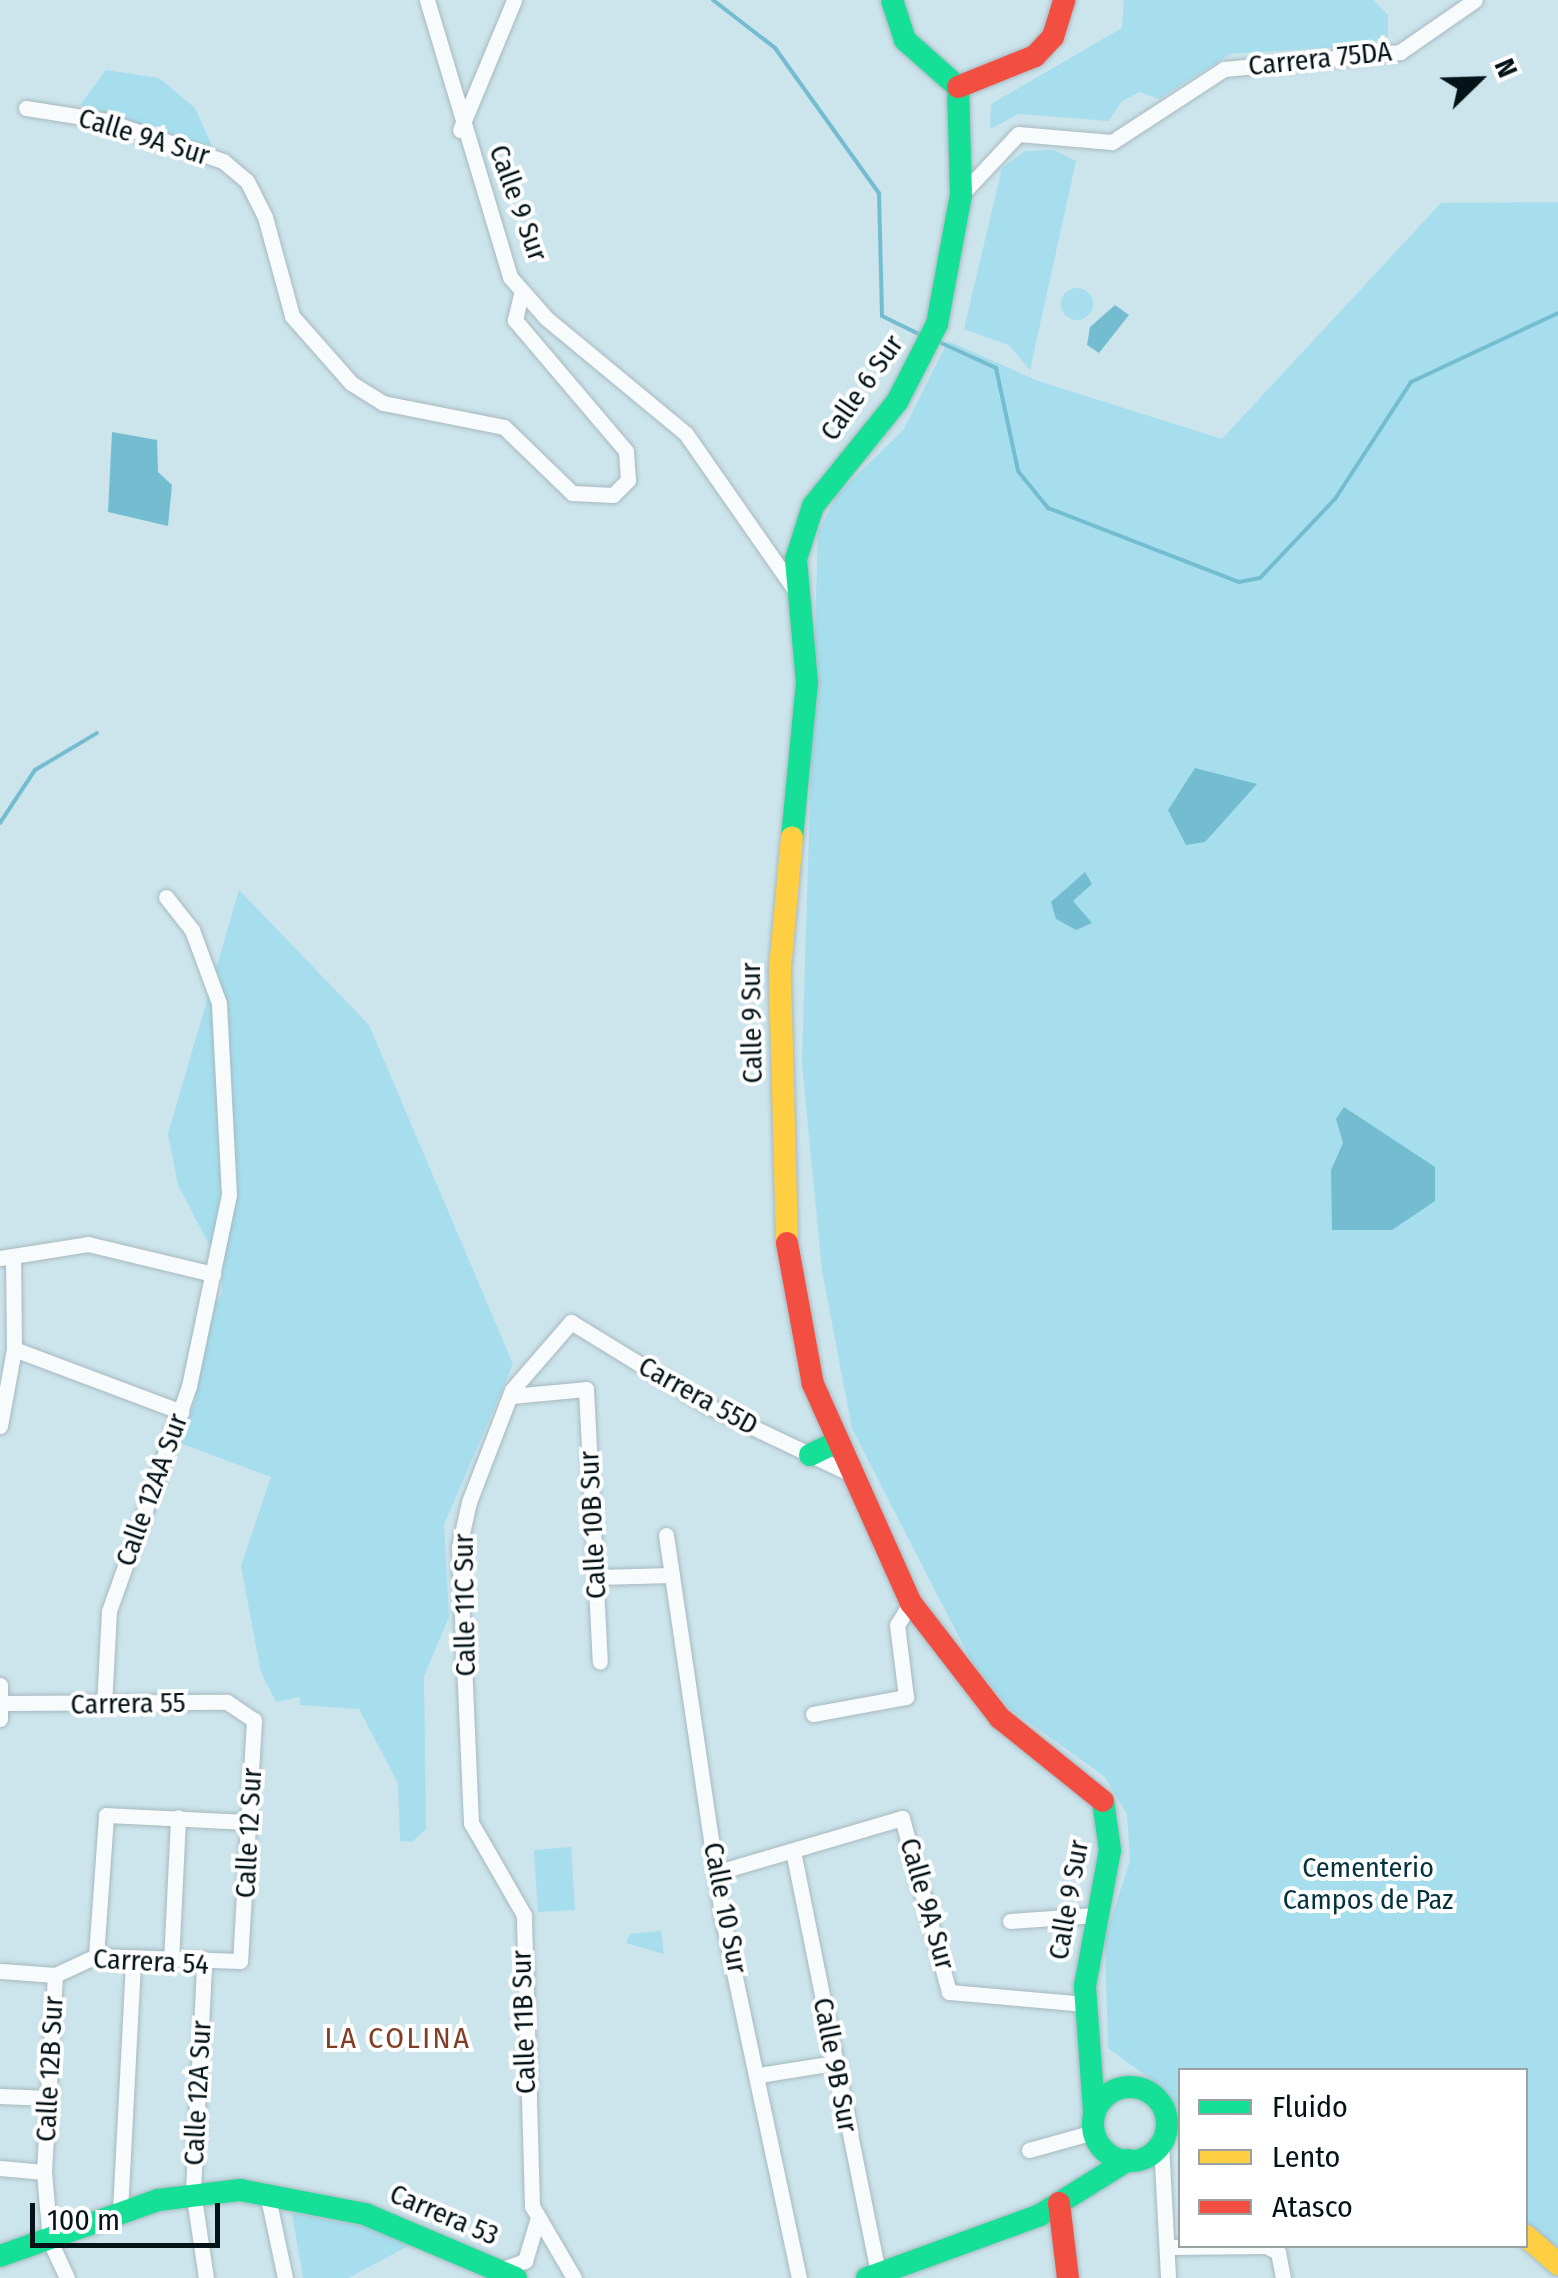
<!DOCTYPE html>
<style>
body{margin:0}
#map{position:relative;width:1558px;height:2278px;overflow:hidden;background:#cce4ec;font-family:"Fira Sans Condensed",sans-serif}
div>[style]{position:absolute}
.green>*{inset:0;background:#a6deee}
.round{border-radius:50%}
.water>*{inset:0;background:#74bdd1}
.stream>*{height:4px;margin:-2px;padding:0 2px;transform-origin:2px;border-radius:2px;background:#74bdd1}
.roads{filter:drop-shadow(0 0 2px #a7b9bf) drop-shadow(0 0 2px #a7b9bf)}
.street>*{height:15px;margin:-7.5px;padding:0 7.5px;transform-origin:7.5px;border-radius:7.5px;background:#f7fbfc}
.fast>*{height:22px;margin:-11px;padding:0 11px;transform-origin:11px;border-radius:11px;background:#16e098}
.fast>.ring{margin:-11px;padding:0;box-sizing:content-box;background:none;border:22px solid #16e098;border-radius:50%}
.slow>*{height:22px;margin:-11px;padding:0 11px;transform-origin:11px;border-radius:11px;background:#ffcf43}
.jam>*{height:22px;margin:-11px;padding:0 11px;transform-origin:11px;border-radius:11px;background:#f24e42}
span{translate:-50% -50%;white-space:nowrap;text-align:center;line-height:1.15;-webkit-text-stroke:8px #fff;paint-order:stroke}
.street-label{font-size:28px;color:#031317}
.park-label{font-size:28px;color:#04323d}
.neighbourhood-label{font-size:30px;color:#813d25;letter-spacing:2.5px}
.legend{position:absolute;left:1178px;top:2068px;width:350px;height:180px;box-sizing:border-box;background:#fff;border:2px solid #9aa1a2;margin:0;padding:12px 18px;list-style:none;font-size:30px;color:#031317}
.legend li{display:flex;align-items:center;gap:20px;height:50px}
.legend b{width:50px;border:2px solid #9aa1a2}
.north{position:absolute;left:1428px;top:30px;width:100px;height:100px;-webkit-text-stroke:8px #fff;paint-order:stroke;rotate:67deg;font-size:28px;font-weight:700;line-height:40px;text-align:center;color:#031317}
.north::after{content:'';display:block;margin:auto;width:35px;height:45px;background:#031317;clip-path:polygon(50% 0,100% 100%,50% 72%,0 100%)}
.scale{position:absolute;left:30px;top:2203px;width:190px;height:45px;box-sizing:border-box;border:5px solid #031317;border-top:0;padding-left:12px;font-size:30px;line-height:35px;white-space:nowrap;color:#031317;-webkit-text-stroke:8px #fff;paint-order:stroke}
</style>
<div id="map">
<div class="green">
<div style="clip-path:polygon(1124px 0,1373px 0,1388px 15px,1388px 44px,1230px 54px,1159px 99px,1140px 92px,1122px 101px,1109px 121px,1019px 114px,990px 129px,991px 104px,1122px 28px)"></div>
<div style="clip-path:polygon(106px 70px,159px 78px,195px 108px,213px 148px,80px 105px)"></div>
<div style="clip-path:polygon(1054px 150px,1076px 161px,1030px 370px,1009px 345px,964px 329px,1002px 168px,1025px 151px)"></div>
<div style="clip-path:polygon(1558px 202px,1558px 2257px,1526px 2227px,1526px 2070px,1180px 2070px,1180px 2113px,1167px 2091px,1108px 2048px,1105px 1938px,1130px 1861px,1127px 1814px,1104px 1776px,1009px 1708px,972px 1662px,852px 1429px,822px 1270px,802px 1064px,818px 532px,837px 495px,904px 429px,948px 341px,1038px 381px,1222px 439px,1441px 203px)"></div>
<div class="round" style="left:1061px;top:288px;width:32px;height:32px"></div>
<div style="clip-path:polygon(239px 890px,369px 1025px,513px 1364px,444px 1525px,449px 1617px,424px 1676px,426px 1829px,412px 1842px,400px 1841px,398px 1783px,359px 1709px,300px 1705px,300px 1697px,276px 1702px,261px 1672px,241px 1566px,271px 1477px,180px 1443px,196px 1398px,180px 1394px,194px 1321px,222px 1294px,222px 1269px,178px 1185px,168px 1134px)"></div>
<div style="clip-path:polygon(571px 1847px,575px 1910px,538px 1912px,534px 1850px)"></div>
<div style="clip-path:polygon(661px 1931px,664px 1954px,626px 1943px,630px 1934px)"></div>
<div style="clip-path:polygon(292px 2213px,392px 2231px,414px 2243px,348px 2278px,303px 2278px)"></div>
</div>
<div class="water">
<div style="clip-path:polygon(1115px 305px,1129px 315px,1099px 353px,1087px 345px,1090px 327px)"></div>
<div style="clip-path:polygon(112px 432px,157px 440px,158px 472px,172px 485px,168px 526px,108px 512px)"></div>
<div style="clip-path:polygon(1195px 768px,1257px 784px,1205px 842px,1186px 845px,1168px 810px)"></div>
<div style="clip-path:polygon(1085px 872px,1092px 884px,1073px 901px,1092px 923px,1076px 930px,1056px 919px,1051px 902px)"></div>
<div style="clip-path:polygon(1344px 1107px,1435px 1167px,1435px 1201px,1392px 1230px,1332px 1230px,1331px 1170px,1343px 1143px,1336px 1119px)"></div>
</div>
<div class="stream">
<div style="left:713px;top:0;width:78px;rotate:37.7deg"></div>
<div style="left:775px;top:48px;width:178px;rotate:54.4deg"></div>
<div style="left:879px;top:193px;width:123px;rotate:88.6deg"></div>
<div style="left:882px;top:316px;width:43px;rotate:26deg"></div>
<div style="left:939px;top:342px;width:63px;rotate:24.5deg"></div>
<div style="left:996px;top:368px;width:105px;rotate:77.9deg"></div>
<div style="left:1018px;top:471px;width:48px;rotate:51deg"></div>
<div style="left:1048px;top:508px;width:205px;rotate:21.2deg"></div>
<div style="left:1239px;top:582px;width:21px;rotate:-11deg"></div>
<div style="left:1260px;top:578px;width:109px;rotate:-46.5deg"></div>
<div style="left:1335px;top:499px;width:140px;rotate:-57deg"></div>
<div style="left:1411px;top:382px;width:162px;rotate:-25.1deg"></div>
<div style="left:0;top:823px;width:64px;rotate:-56.6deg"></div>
<div style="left:35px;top:770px;width:72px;rotate:-30.8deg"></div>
</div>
<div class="roads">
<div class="street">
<div style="left:427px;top:0;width:289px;rotate:73.3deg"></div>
<div style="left:510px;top:277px;width:55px;rotate:48.7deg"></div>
<div style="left:546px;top:318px;width:182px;rotate:39.6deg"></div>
<div style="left:686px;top:434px;width:194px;rotate:55.1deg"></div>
<div style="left:26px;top:108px;width:82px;rotate:9.1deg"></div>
<div style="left:107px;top:121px;width:123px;rotate:19deg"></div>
<div style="left:223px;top:161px;width:31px;rotate:40deg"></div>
<div style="left:247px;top:181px;width:40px;rotate:63.4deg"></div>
<div style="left:265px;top:217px;width:103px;rotate:74.7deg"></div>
<div style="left:292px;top:316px;width:89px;rotate:48.6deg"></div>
<div style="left:351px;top:383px;width:38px;rotate:32deg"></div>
<div style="left:383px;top:403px;width:123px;rotate:11.2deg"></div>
<div style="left:504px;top:427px;width:95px;rotate:44.1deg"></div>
<div style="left:572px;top:493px;width:41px;rotate:2.8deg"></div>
<div style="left:613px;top:495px;width:21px;rotate:-45deg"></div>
<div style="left:628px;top:480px;width:29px;rotate:-94deg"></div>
<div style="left:626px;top:451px;width:172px;rotate:-130.3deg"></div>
<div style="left:515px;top:320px;width:28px;rotate:-77deg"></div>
<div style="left:460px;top:130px;width:141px;rotate:-67.4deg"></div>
<div style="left:961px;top:195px;width:83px;rotate:-46.9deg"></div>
<div style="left:1018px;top:134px;width:94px;rotate:4.9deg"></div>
<div style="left:1112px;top:142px;width:134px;rotate:-33.1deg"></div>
<div style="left:1224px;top:69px;width:177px;rotate:-5.5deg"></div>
<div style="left:1400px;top:52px;width:91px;rotate:-34.7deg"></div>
<div style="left:0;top:1258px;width:89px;rotate:-9deg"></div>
<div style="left:88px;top:1244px;width:129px;rotate:13.5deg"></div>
<div style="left:14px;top:1349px;width:179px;rotate:20.6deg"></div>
<div style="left:511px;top:1396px;width:75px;rotate:-5.3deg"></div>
<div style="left:586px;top:1389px;width:273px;rotate:87.1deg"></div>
<div style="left:0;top:1426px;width:78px;rotate:-79.7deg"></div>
<div style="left:14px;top:1349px;width:90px;rotate:-90.6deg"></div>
<div style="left:666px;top:1535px;width:385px;rotate:81.6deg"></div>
<div style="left:722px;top:1916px;width:370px;rotate:78deg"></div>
<div style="left:598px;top:1577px;width:74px;rotate:-1.5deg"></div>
<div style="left:0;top:1685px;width:34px;rotate:90deg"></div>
<div style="left:5px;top:1703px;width:222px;rotate:-0.3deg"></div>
<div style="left:227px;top:1702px;width:32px;rotate:34deg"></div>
<div style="left:254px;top:1720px;width:241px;rotate:93.3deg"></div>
<div style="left:240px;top:1961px;width:144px;rotate:-178deg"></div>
<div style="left:96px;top:1956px;width:45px;rotate:155.1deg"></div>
<div style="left:104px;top:1706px;width:95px;rotate:-87deg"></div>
<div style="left:109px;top:1611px;width:239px;rotate:-70.4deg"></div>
<div style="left:189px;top:1386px;width:195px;rotate:-78.2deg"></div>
<div style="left:229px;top:1195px;width:192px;rotate:-93deg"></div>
<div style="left:219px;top:1003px;width:78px;rotate:-110.3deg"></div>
<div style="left:192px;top:930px;width:42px;rotate:-128.2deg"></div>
<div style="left:813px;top:1714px;width:95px;rotate:-10.4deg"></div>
<div style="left:906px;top:1697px;width:73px;rotate:-97.1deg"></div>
<div style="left:897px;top:1625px;width:26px;rotate:-58deg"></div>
<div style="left:794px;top:1856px;width:426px;rotate:78.6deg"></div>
<div style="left:715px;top:1873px;width:195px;rotate:-16.4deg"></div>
<div style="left:902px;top:1818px;width:180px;rotate:74.9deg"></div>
<div style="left:949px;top:1992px;width:138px;rotate:5deg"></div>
<div style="left:1010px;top:1921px;width:85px;rotate:-4deg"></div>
<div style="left:96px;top:1956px;width:141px;rotate:-85.9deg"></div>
<div style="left:106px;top:1815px;width:144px;rotate:2.8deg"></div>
<div style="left:171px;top:1962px;width:145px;rotate:-87.2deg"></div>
<div style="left:204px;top:1966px;width:225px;rotate:92.8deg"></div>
<div style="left:193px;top:2191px;width:88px;rotate:81.5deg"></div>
<div style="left:1px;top:1971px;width:54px;rotate:4.2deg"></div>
<div style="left:55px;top:1975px;width:197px;rotate:93.2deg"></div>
<div style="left:44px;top:2172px;width:69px;rotate:85deg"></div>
<div style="left:50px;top:2241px;width:41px;rotate:65.3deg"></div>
<div style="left:759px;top:2075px;width:77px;rotate:-9deg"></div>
<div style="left:0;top:2096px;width:50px;rotate:2.3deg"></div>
<div style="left:1161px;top:2143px;width:135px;rotate:87deg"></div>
<div style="left:1029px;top:2150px;width:67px;rotate:-15.5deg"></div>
<div style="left:0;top:2168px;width:44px;rotate:5.2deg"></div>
<div style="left:267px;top:2193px;width:87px;rotate:78deg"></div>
<div style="left:120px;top:2211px;width:250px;rotate:-87deg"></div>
<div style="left:1169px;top:2247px;width:97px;rotate:-0.6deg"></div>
<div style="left:1266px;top:2246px;width:13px;rotate:27deg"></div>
<div style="left:1278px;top:2252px;width:26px;rotate:79deg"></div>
<div style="left:497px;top:2271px;width:30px;rotate:-20deg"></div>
<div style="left:525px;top:2261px;width:42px;rotate:-73.3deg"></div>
<div style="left:574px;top:2278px;width:83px;rotate:-120.3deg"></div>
<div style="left:532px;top:2206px;width:291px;rotate:-91.6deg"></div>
<div style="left:524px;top:1915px;width:106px;rotate:-119.9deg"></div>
<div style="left:471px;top:1823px;width:276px;rotate:-92.5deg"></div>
<div style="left:459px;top:1547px;width:46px;rotate:-77.5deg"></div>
<div style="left:469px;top:1502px;width:120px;rotate:-69deg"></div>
<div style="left:512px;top:1390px;width:90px;rotate:-49.1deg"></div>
<div style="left:571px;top:1322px;width:161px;rotate:31.5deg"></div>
<div style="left:708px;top:1406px;width:156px;rotate:25.4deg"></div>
</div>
<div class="fast">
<div style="left:892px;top:0;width:42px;rotate:72deg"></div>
<div style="left:905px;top:40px;width:71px;rotate:41.6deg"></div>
<div style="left:792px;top:838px;width:156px;rotate:-84.5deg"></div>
<div style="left:807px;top:683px;width:124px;rotate:-95.1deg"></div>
<div style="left:796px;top:559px;width:56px;rotate:-72.2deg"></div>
<div style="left:813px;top:506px;width:134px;rotate:-51.1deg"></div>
<div style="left:897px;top:402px;width:88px;rotate:-62.9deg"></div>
<div style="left:937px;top:324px;width:131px;rotate:-79.5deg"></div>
<div style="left:961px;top:195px;width:108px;rotate:-91.6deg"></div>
<div style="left:810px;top:1455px;width:30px;rotate:-26deg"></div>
<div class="ring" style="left:1093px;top:2087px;width:52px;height:52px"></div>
<div style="left:1094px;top:2110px;width:124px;rotate:-94.2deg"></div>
<div style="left:1085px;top:1986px;width:138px;rotate:-79.6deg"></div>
<div style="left:1110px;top:1850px;width:49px;rotate:-98.1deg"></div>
<div style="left:0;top:2256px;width:168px;rotate:-19.5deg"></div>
<div style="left:158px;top:2200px;width:83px;rotate:-7deg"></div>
<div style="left:240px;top:2190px;width:127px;rotate:10.9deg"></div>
<div style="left:365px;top:2214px;width:164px;rotate:23deg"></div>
<div style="left:867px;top:2278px;width:184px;rotate:-20deg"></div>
<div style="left:1040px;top:2215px;width:104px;rotate:-32deg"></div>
</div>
<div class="slow">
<div style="left:787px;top:1243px;width:274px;rotate:-91.5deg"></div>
<div style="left:780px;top:969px;width:132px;rotate:-84.8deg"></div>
<div style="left:1526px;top:2236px;width:43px;rotate:41.2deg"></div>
</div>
<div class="jam">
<div style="left:958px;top:87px;width:83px;rotate:-21.9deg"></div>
<div style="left:1035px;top:56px;width:26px;rotate:-47deg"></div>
<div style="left:1053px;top:37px;width:39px;rotate:-73deg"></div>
<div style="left:787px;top:1243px;width:143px;rotate:79.6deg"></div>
<div style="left:813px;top:1384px;width:240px;rotate:65.9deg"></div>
<div style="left:911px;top:1603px;width:145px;rotate:52.3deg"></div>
<div style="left:1000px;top:1718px;width:132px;rotate:38.9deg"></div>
<div style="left:1059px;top:2203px;width:76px;rotate:83.2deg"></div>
</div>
</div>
<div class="street-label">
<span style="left:1320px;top:59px;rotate:-6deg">Carrera 75DA</span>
<span style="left:144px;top:137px;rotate:17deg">Calle 9A Sur</span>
<span style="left:518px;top:203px;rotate:70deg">Calle 9 Sur</span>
<span style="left:862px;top:388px;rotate:-55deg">Calle 6 Sur</span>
<span style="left:752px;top:1023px;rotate:-91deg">Calle 9 Sur</span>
<span style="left:698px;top:1396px;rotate:29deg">Carrera 55D</span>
<span style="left:152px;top:1490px;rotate:-70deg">Calle 12AA Sur</span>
<span style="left:593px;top:1525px;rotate:-93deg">Calle 10B Sur</span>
<span style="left:465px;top:1605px;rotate:-91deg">Calle 11C Sur</span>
<span style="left:128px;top:1704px;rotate:-1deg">Carrera 55</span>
<span style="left:249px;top:1833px;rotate:-87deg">Calle 12 Sur</span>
<span style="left:1069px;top:1900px;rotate:-80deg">Calle 9 Sur</span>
<span style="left:927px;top:1904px;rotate:74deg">Calle 9A Sur</span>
<span style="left:725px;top:1908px;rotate:79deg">Calle 10 Sur</span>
<span style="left:151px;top:1962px;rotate:3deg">Carrera 54</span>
<span style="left:524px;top:2022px;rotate:-92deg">Calle 11B Sur</span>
<span style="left:835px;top:2065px;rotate:79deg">Calle 9B Sur</span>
<span style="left:50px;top:2069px;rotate:-87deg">Calle 12B Sur</span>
<span style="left:198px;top:2093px;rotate:-87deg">Calle 12A Sur</span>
<span style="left:444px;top:2215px;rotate:23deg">Carrera 53</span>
</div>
<div class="park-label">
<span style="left:1368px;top:1884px">Cementerio<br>Campos de Paz</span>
</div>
<div class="neighbourhood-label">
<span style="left:398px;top:2038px">LA COLINA</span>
</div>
<ul class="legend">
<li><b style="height:12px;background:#16e098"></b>Fluido</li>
<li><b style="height:12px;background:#ffcf43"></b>Lento</li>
<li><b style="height:12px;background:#f24e42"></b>Atasco</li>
</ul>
<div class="north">N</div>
<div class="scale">100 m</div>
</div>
